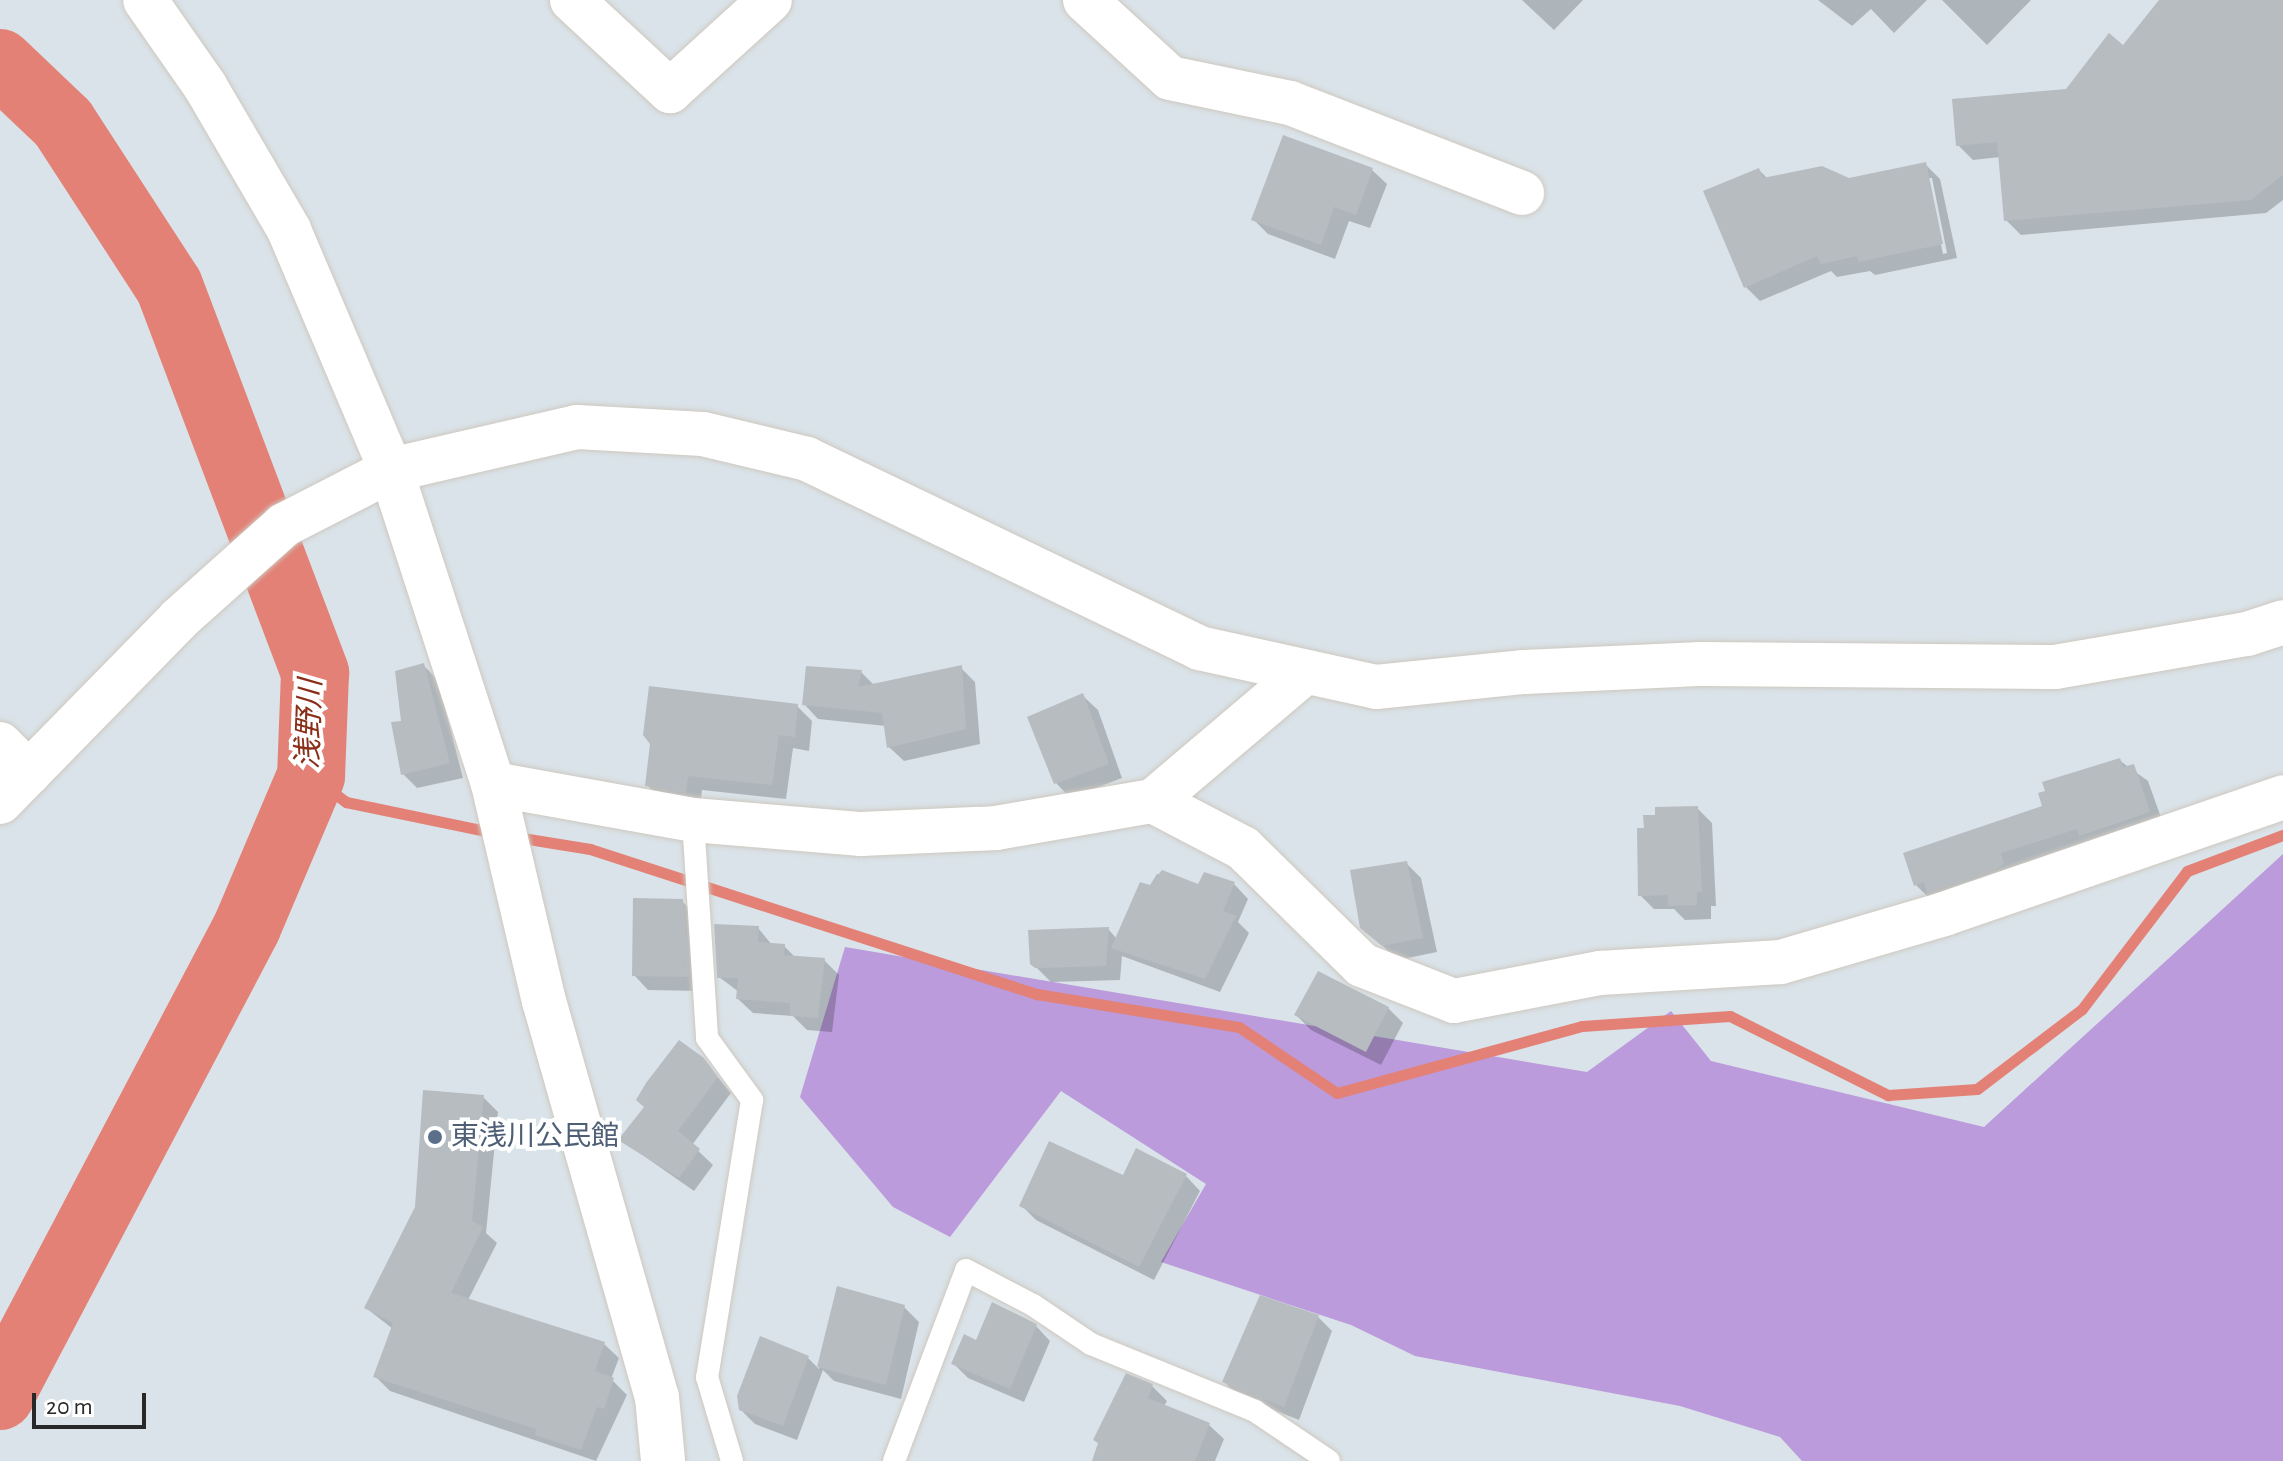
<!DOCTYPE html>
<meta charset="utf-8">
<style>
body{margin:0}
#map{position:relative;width:2283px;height:1461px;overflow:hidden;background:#dae3e9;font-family:"Alegreya Sans","Noto Sans JP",sans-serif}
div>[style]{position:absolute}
.green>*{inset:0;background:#bb9bdb}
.shadow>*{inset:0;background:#0003}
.stream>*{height:11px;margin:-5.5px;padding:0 5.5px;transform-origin:5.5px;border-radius:5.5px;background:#e38176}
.river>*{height:68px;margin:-34px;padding:0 34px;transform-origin:34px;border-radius:34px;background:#e38176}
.building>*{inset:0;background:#b7bcc1}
.roads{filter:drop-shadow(0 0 2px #cec8bf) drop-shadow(0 0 2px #cec8bf)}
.lane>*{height:22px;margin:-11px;padding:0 11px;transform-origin:11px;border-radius:11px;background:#fff}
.street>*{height:44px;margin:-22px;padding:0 22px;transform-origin:22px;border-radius:22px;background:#fff}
.secondary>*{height:44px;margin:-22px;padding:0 22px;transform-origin:22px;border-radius:22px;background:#fff}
.dots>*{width:22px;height:22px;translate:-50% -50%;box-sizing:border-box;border:4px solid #fff;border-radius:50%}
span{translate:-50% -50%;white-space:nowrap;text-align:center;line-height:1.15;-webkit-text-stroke:8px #fff;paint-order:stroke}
.service-label{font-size:28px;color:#4e5e75}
.left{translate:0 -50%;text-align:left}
.water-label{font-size:30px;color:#8b2e18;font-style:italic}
.scale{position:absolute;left:32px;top:1393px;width:114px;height:36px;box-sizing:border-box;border:4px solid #282828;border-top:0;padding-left:10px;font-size:24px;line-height:28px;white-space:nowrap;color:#282828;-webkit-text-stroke:6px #fff;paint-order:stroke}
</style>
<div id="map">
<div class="green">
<div style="clip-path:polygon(2283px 854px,2283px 1461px,1802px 1461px,1780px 1437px,1680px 1406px,1415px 1356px,1351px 1325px,1161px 1262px,1206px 1184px,1061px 1091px,950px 1237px,893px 1207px,800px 1097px,845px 947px,1587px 1072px,1671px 1011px,1711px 1061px,1984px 1127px)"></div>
</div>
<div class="shadow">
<div style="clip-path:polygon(1522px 0,1583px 0,1554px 30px)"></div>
<div style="clip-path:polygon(1818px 0,1927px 0,1894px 33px,1871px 9px,1852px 26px)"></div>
<div style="clip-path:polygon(1942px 0,2031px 0,1987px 45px)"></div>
<div style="clip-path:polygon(2161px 0,2283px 0,2283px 200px,2266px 213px,2021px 235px,2006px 220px,2000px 157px,1973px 160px,1958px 145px,2067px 90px,2124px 47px)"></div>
<div style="clip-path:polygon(evenodd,1925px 164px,1940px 179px,1957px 258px,1875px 275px,1870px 271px,1837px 277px,1831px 271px,1760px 301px,1745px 286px,1759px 170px,1768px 179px,1849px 180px,1925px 164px,1927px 178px,1932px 178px,1947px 253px,1943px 254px,1927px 178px)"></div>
<div style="clip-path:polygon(1372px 170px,1387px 184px,1370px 228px,1349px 221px,1335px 259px,1268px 234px,1254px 220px)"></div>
<div style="clip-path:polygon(424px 666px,438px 680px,463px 778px,417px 788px,403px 774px,403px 723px)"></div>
<div style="clip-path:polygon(961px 668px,975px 682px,980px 744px,904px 761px,889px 747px,886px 726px,818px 719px,804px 704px,861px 672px,874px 685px)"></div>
<div style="clip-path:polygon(1083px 696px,1098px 710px,1122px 778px,1070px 798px,1056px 783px)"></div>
<div style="clip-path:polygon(797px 706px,812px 721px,809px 751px,793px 748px,786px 799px,702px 790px,700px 807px,662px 800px,647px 785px)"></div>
<div style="clip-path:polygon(2119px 760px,2148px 781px,2164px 826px,1930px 899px,1916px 885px)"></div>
<div style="clip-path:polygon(1697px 808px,1712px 823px,1716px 906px,1711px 906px,1711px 919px,1685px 920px,1674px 909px,1654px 909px,1640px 895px,1646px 830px)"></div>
<div style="clip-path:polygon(1406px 863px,1421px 878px,1437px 952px,1398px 960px,1362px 927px)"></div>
<div style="clip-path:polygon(1157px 874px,1199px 886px,1234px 884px,1248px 899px,1238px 922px,1249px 933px,1220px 992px,1122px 956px,1120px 980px,1051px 982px,1036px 967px,1108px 929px,1117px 939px)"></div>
<div style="clip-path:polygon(682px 901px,696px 916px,703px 991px,648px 990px,634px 975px)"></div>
<div style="clip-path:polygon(758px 928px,772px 945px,784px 946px,796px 958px,824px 960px,839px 975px,832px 1032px,807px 1030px,793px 1016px,753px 1013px,738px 999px,739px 992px,719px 977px)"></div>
<div style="clip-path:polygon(1388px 1008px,1403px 1023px,1381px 1065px,1311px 1030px,1296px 1015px)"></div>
<div style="clip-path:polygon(703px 1059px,731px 1093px,692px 1145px,713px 1165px,694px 1191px,621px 1140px,646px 1108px)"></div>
<div style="clip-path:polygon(483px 1097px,498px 1112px,486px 1233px,497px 1243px,468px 1300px,604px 1344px,619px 1358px,611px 1379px,627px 1395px,596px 1461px,390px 1391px,375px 1376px,393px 1329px,366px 1308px)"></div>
<div style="clip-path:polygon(1186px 1176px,1200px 1191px,1154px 1280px,1036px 1220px,1021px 1205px,1124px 1177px)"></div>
<div style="clip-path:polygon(838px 1288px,904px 1307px,919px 1322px,901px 1399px,834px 1381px,823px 1370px,797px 1440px,755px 1424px,740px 1409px,807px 1357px,819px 1369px)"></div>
<div style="clip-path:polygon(1318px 1317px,1332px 1331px,1299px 1420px,1239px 1396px,1224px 1382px)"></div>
<div style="clip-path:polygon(1036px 1326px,1050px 1341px,1024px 1402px,968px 1378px,953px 1363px,977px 1343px)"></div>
<div style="clip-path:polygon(1152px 1386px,1167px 1401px,1164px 1406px,1209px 1425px,1224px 1439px,1215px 1461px,1094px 1461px)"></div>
</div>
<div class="stream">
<div style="left:311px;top:776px;width:44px;rotate:36.6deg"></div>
<div style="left:346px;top:802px;width:153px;rotate:11.7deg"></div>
<div style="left:516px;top:837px;width:75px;rotate:9.2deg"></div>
<div style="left:590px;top:849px;width:470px;rotate:18deg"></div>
<div style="left:1037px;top:994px;width:205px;rotate:9.3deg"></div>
<div style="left:1239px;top:1027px;width:118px;rotate:34deg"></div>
<div style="left:1337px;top:1093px;width:254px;rotate:-15.3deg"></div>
<div style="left:1582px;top:1026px;width:148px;rotate:-3.9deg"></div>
<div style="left:1730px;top:1016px;width:177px;rotate:26.6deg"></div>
<div style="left:1888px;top:1095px;width:89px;rotate:-3.9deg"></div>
<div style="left:1977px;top:1089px;width:132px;rotate:-37.3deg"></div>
<div style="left:2082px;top:1009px;width:173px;rotate:-52.7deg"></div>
<div style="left:2187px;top:871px;width:103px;rotate:-20.6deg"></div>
</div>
<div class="river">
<div style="left:0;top:63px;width:87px;rotate:43.6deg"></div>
<div style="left:63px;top:123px;width:194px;rotate:57deg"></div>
<div style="left:169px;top:286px;width:414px;rotate:69.3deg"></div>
<div style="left:315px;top:673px;width:103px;rotate:92.2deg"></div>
<div style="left:311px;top:776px;width:164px;rotate:113deg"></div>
<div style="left:247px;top:927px;width:530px;rotate:117.77deg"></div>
</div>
<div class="building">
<div style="clip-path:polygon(2159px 0,2283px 0,2283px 175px,2251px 200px,2004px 221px,1997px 142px,1956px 146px,1952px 99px,2066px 89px,2109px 33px,2123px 45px)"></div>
<div style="clip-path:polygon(1283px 135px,1373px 168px,1356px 215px,1334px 207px,1321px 245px,1251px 220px)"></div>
<div style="clip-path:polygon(1926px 162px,1943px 244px,1858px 262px,1857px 256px,1821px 264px,1817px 256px,1744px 288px,1703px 191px,1759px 168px,1763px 178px,1822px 166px,1849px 178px)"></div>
<div style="clip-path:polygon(424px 663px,450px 763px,401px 775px,391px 722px,401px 721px,395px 671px)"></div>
<div style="clip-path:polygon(962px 665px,966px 729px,887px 748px,882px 713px,802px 705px,806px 666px,862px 670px,858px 687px)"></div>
<div style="clip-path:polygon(649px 686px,798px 704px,795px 737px,779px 735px,772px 785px,688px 776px,686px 793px,645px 786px,650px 744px,643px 735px)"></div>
<div style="clip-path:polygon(1083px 693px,1109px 764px,1054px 784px,1027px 717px)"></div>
<div style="clip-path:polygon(2120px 758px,2123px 767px,2134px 764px,2150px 812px,2079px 836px,2077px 829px,2001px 853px,2004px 864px,1994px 870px,1936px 890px,1927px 893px,1924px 882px,1914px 886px,1903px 853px,2042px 806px,2038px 793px,2045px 791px,2042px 782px)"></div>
<div style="clip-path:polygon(1698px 806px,1702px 892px,1697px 892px,1697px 905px,1668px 906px,1668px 895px,1638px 896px,1637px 828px,1644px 828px,1643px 815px,1655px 815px,1655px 807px)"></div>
<div style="clip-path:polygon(1407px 861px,1423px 938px,1382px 946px,1360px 928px,1350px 870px)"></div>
<div style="clip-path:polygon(1162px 870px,1198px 884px,1204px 872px,1235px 882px,1223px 911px,1236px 916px,1205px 979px,1111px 948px,1140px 882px,1150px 885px)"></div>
<div style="clip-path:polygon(633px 898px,683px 899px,689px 977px,632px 976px)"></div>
<div style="clip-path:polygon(714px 924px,759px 926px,758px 942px,785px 944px,784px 955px,825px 958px,818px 1018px,790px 1016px,790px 1003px,736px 999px,738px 978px,717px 978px)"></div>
<div style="clip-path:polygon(1109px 927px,1106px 966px,1035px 968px,1030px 964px,1028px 930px)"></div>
<div style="clip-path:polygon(1318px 971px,1389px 1007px,1366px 1052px,1294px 1015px)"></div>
<div style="clip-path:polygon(679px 1040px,704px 1058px,718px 1077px,678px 1131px,700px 1149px,679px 1178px,618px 1140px,644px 1107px,636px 1100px,646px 1083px)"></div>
<div style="clip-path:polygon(423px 1090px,484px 1095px,472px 1221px,483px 1227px,451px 1293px,605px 1342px,595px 1371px,614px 1378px,604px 1409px,597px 1407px,581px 1450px,535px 1435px,536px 1429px,373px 1377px,393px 1323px,364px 1308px,415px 1207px)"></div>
<div style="clip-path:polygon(1049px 1141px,1123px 1175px,1136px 1148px,1187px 1174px,1139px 1267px,1019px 1206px)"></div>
<div style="clip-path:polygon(837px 1286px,905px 1305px,886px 1385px,817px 1367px)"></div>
<div style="clip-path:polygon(1260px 1295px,1319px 1315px,1284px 1407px,1222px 1382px)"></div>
<div style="clip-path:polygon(992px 1302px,1037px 1324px,1010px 1389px,951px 1364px,964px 1334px,976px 1340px)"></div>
<div style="clip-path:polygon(760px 1336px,809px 1356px,783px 1426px,739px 1410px,737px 1396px)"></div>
<div style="clip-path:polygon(1126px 1373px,1153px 1384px,1148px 1398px,1210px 1423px,1195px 1461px,1092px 1461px,1098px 1443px,1093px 1440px)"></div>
</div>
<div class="roads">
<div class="lane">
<div style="left:693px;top:820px;width:218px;rotate:86.3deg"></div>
<div style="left:707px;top:1038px;width:77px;rotate:54deg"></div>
<div style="left:752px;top:1100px;width:281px;rotate:99.2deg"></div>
<div style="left:707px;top:1377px;width:88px;rotate:73.4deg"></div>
<div style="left:894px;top:1461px;width:204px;rotate:-69.3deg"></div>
<div style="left:966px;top:1270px;width:76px;rotate:27.6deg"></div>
<div style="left:1033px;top:1305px;width:70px;rotate:33.9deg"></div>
<div style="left:1091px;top:1344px;width:177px;rotate:22.2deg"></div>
<div style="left:1255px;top:1411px;width:89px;rotate:34deg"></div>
</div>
<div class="street">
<div style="left:145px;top:0;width:105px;rotate:55.1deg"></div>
<div style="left:205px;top:86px;width:167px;rotate:59.7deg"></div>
<div style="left:289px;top:230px;width:261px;rotate:67deg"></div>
<div style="left:391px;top:470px;width:330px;rotate:72deg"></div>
<div style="left:493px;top:784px;width:223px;rotate:76.8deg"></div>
<div style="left:544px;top:1001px;width:412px;rotate:74.1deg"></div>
<div style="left:657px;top:1397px;width:64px;rotate:84.6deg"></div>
<div style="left:572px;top:0;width:134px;rotate:42.9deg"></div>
<div style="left:670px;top:91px;width:135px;rotate:-42.3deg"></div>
<div style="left:1085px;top:0;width:115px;rotate:42.5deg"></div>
<div style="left:1170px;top:78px;width:123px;rotate:11.8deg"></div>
<div style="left:1290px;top:103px;width:249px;rotate:21.2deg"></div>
<div style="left:0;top:744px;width:41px;rotate:45deg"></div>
<div style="left:493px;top:784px;width:203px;rotate:10.2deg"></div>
<div style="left:693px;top:820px;width:169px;rotate:4.8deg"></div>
<div style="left:861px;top:834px;width:135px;rotate:-2.5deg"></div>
<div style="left:996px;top:828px;width:159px;rotate:-9.8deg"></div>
<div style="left:1153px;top:801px;width:199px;rotate:-40.3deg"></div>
<div style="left:1153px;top:801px;width:102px;rotate:27.6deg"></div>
<div style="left:1243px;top:848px;width:167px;rotate:44.5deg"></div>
<div style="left:1362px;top:965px;width:99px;rotate:21.4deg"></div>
<div style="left:1454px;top:1001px;width:149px;rotate:-10.9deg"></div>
<div style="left:1600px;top:973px;width:181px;rotate:-3.5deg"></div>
<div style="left:1781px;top:962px;width:170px;rotate:-16.4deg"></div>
<div style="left:1944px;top:914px;width:359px;rotate:-19deg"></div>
</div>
<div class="secondary">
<div style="left:0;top:802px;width:256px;rotate:-45.6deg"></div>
<div style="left:179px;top:619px;width:141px;rotate:-41.8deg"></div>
<div style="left:284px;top:525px;width:120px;rotate:-27.2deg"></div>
<div style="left:391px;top:470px;width:191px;rotate:-13deg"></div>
<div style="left:577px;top:427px;width:126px;rotate:3.2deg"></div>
<div style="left:703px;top:434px;width:107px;rotate:13.5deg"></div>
<div style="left:807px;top:459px;width:435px;rotate:25.7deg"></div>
<div style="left:1199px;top:648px;width:181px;rotate:12.4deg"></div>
<div style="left:1376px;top:687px;width:149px;rotate:-5.8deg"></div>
<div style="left:1524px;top:672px;width:174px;rotate:-2.6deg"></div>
<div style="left:1698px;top:664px;width:357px;rotate:0.5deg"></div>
<div style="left:2055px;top:667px;width:195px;rotate:-9.8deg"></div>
<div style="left:2247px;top:634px;width:38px;rotate:-18deg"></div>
</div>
</div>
<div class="dots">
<div style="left:435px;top:1137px;background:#5c6f8a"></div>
</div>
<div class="service-label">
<span class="left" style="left:451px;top:1137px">東浅川公民館</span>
</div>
<div class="water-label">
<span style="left:310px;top:724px;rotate:-88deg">浅野川</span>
</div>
<div class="scale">20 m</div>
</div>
